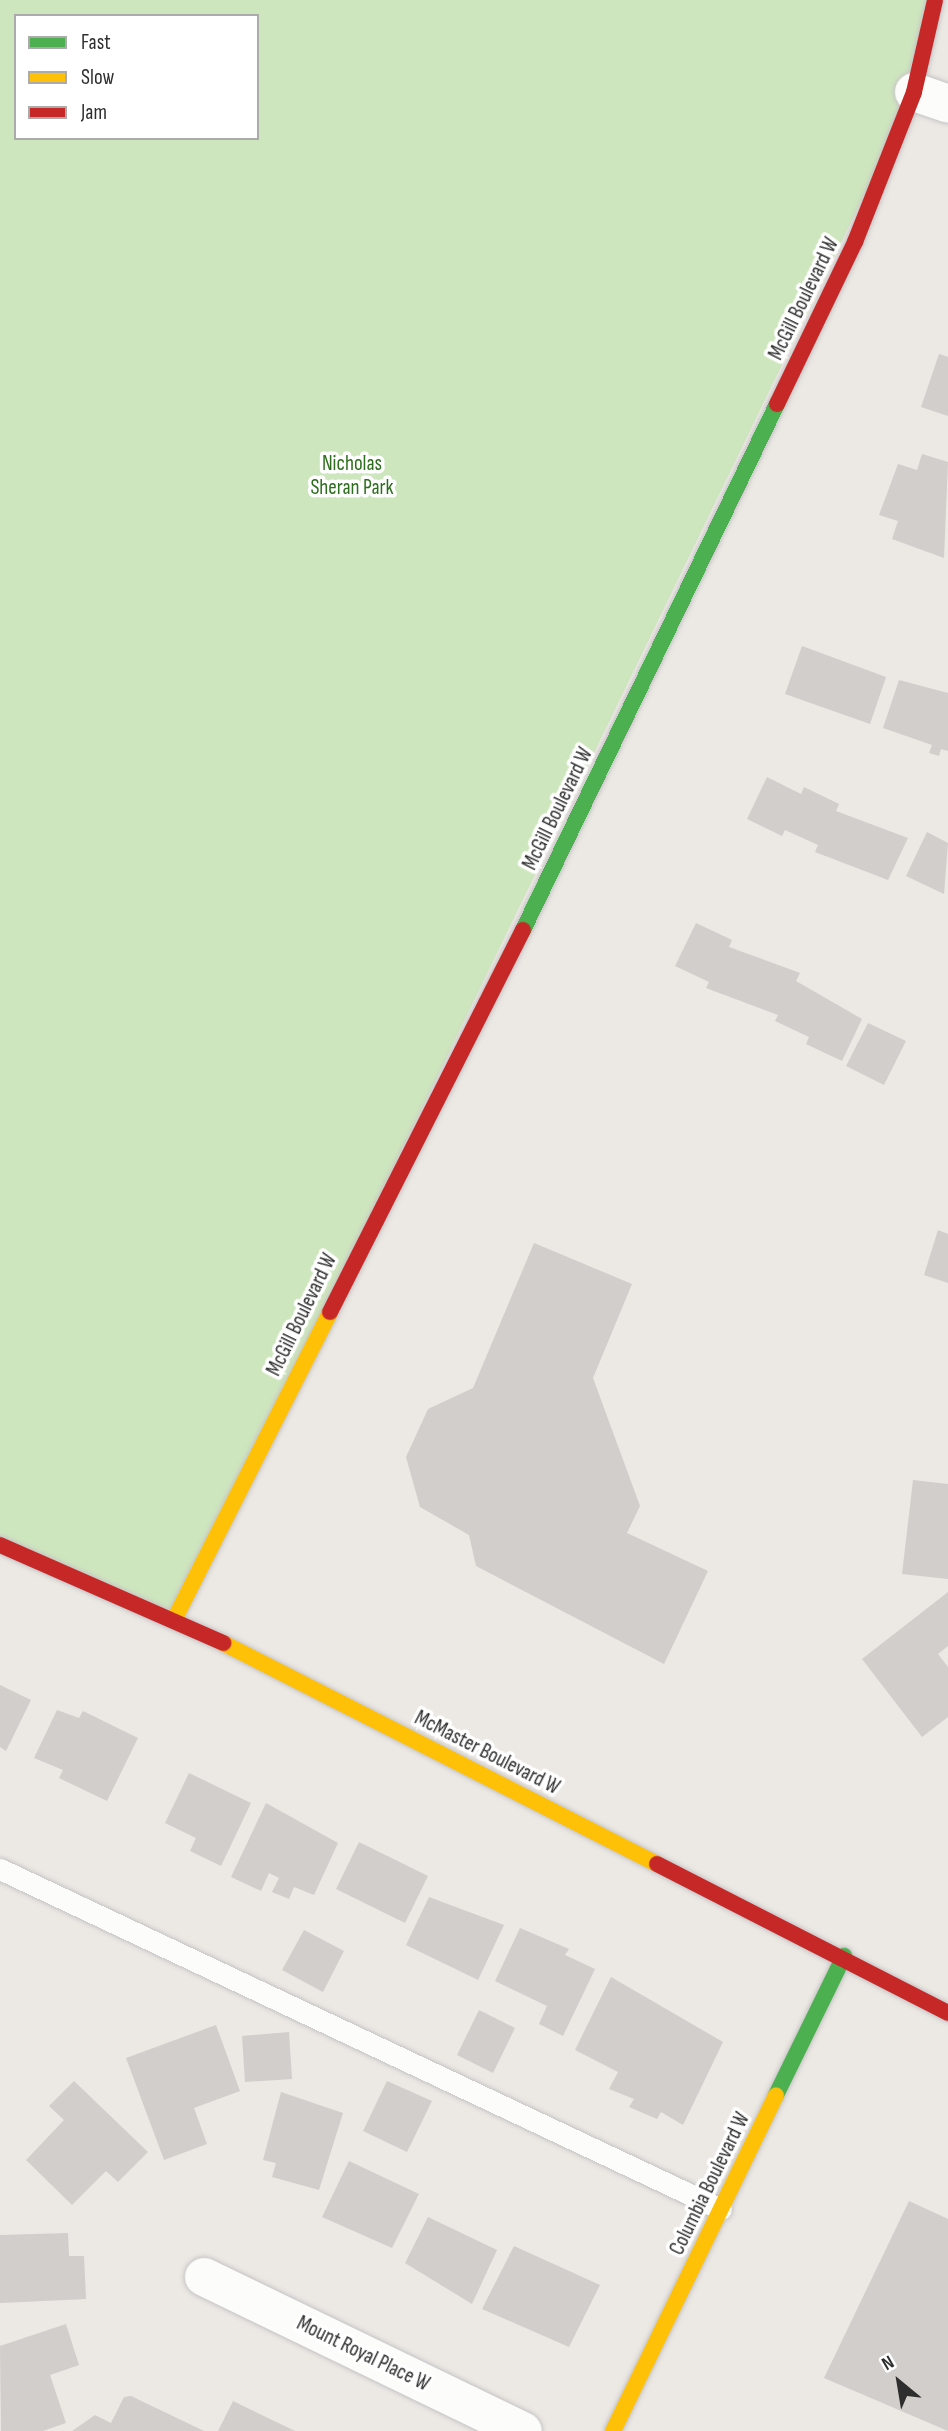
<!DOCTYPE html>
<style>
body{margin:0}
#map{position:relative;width:948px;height:2431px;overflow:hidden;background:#ece8e4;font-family:"Sofia Sans Condensed",sans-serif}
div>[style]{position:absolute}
.green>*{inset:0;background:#cee6be}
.building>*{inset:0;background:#d1cecb}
.roads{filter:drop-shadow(0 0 2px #c5c4c5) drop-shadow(0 0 2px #c5c4c5)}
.lane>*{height:21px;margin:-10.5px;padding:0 10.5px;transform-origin:10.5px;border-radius:10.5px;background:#fcfcfb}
.street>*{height:38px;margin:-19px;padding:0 19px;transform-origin:19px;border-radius:19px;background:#fcfcfb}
.fast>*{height:16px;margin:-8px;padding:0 8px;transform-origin:8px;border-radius:8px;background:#4caf50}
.slow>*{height:16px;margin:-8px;padding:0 8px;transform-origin:8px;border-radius:8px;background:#ffc107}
.jam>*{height:16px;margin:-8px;padding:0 8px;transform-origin:8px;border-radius:8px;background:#c62828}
span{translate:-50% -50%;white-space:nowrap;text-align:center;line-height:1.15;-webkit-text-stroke:7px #fff;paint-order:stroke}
.street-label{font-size:21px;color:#2e2e2e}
.park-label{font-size:21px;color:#2c6e1b}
.legend{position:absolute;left:14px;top:14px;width:245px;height:126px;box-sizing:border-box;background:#fff;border:2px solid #ababab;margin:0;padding:9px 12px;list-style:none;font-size:21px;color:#2e2e2e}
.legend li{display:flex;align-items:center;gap:14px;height:35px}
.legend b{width:35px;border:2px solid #ababab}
.north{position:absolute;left:864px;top:2347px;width:70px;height:70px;-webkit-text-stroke:5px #fff;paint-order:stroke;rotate:330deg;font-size:19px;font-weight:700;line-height:28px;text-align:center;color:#2e2e2e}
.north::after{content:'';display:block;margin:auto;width:24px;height:32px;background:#2e2e2e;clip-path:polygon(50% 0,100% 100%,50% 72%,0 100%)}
</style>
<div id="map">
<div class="green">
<div style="clip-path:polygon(evenodd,0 0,934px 0,914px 92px,175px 1618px,0 1545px,0 0,16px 16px,257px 16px,257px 138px,16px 138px,16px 16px)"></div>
</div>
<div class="building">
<div style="clip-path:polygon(939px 354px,948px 357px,948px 416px,921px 407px)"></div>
<div style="clip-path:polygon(922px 454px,948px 462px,944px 558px,892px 539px,898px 521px,879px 515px,898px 464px,917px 470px)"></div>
<div style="clip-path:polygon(802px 646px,886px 677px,870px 724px,785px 694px)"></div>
<div style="clip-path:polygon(899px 680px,948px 693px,948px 751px,941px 749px,939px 756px,929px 753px,932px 745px,883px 728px)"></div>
<div style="clip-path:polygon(767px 777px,801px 794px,804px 787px,839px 804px,836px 811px,908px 838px,888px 880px,815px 852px,818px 845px,785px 830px,782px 836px,747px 819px)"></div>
<div style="clip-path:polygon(927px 832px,948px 843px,944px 894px,906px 876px)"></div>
<div style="clip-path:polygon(696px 923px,732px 940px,729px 947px,800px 973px,796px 981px,862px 1019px,842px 1061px,806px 1044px,809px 1037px,775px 1021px,778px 1015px,706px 988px,709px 982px,675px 966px)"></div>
<div style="clip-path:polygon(868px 1023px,906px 1041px,884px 1085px,846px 1066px)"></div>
<div style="clip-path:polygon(938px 1230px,948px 1234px,948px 1283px,924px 1275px)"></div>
<div style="clip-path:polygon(534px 1243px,632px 1284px,593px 1378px,640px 1506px,627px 1533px,708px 1571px,664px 1664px,476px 1566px,469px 1535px,420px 1507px,406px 1457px,428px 1409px,473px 1388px)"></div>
<div style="clip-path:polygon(913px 1480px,948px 1484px,948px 1579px,902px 1574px)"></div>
<div style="clip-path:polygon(948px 1592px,948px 1646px,938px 1654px,948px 1667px,948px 1717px,922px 1737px,862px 1659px)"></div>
<div style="clip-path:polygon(0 1685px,31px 1700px,6px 1751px,0 1747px)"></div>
<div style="clip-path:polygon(57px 1710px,79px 1718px,83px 1711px,138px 1738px,107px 1801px,59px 1778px,63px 1770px,34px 1758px)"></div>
<div style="clip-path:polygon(189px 1773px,251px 1803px,221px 1866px,190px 1851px,196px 1838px,165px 1823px)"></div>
<div style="clip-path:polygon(266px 1803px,338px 1843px,314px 1895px,294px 1887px,289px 1899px,272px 1892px,279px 1878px,269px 1873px,261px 1891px,231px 1877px)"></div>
<div style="clip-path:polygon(359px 1842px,428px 1876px,405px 1923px,336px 1889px)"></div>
<div style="clip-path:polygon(429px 1897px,504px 1925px,478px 1980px,406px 1945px)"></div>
<div style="clip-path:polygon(520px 1928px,569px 1949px,565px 1955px,595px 1969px,563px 2036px,539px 2024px,547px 2006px,495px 1981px)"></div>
<div style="clip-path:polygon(304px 1930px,344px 1951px,323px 1992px,282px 1970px)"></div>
<div style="clip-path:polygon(611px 1977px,723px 2042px,683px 2125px,661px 2112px,657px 2119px,629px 2107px,634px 2099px,609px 2089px,618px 2072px,575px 2050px)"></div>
<div style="clip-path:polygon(479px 2010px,515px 2028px,493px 2073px,457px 2055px)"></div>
<div style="clip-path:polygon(216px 2025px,240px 2091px,194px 2108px,207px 2144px,164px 2160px,126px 2058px)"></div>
<div style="clip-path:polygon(289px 2032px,292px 2079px,245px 2082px,242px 2036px)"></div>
<div style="clip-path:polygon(74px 2081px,148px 2152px,118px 2182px,106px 2171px,72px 2205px,26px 2160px,64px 2120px,49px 2106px)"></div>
<div style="clip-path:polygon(387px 2081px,432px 2101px,407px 2152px,363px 2131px)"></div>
<div style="clip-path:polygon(281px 2092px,343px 2113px,319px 2190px,272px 2177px,276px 2163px,263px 2160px)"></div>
<div style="clip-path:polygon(349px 2161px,419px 2194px,392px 2248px,322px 2217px)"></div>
<div style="clip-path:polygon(909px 2201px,948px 2219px,948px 2431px,824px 2378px)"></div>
<div style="clip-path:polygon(428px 2217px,497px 2250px,472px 2304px,405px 2263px)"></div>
<div style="clip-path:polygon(68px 2233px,69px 2256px,84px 2256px,86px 2299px,0 2303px,0 2235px)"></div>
<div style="clip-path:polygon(514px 2246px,600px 2285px,569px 2347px,482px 2309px)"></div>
<div style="clip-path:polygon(66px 2324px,79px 2365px,50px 2375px,66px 2423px,43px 2431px,1px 2431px,0 2346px)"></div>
<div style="clip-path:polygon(131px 2396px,204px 2431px,72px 2431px,95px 2415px,111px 2423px,124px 2397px)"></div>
<div style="clip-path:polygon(233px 2401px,295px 2431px,218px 2431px)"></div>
</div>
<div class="roads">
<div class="lane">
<div style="left:0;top:1869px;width:797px;rotate:25.25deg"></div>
</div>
<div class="street">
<div style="left:914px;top:92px;width:36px;rotate:19deg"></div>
<div style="left:204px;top:2277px;width:354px;rotate:25.8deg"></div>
</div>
<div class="fast">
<div style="left:523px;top:930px;width:584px;rotate:-64.22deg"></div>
<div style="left:776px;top:2095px;width:155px;rotate:-63.9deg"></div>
</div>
<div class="slow">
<div style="left:175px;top:1618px;width:343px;rotate:-63.1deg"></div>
<div style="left:223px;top:1643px;width:487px;rotate:27deg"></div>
<div style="left:613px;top:2431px;width:373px;rotate:-64.1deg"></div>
</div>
<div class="jam">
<div style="left:777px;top:404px;width:180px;rotate:-64.3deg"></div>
<div style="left:855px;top:242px;width:161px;rotate:-68.5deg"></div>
<div style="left:914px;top:92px;width:94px;rotate:-77.1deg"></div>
<div style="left:330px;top:1312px;width:428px;rotate:-63.2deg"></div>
<div style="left:0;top:1545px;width:244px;rotate:23.7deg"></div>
<div style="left:657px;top:1864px;width:327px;rotate:27.1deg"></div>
</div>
</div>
<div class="street-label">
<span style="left:804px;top:299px;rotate:-64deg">McGill Boulevard W</span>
<span style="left:558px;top:809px;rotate:-64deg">McGill Boulevard W</span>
<span style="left:302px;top:1315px;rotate:-64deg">McGill Boulevard W</span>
<span style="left:487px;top:1753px;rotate:27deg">McMaster Boulevard W</span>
<span style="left:710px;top:2184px;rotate:-64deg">Columbia Boulevard W</span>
<span style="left:363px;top:2354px;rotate:26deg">Mount Royal Place W</span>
</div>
<div class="park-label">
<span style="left:352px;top:476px">Nicholas<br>Sheran Park</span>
</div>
<ul class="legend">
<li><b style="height:9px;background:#4caf50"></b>Fast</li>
<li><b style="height:9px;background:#ffc107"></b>Slow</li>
<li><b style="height:9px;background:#c62828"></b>Jam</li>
</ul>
<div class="north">N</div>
</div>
